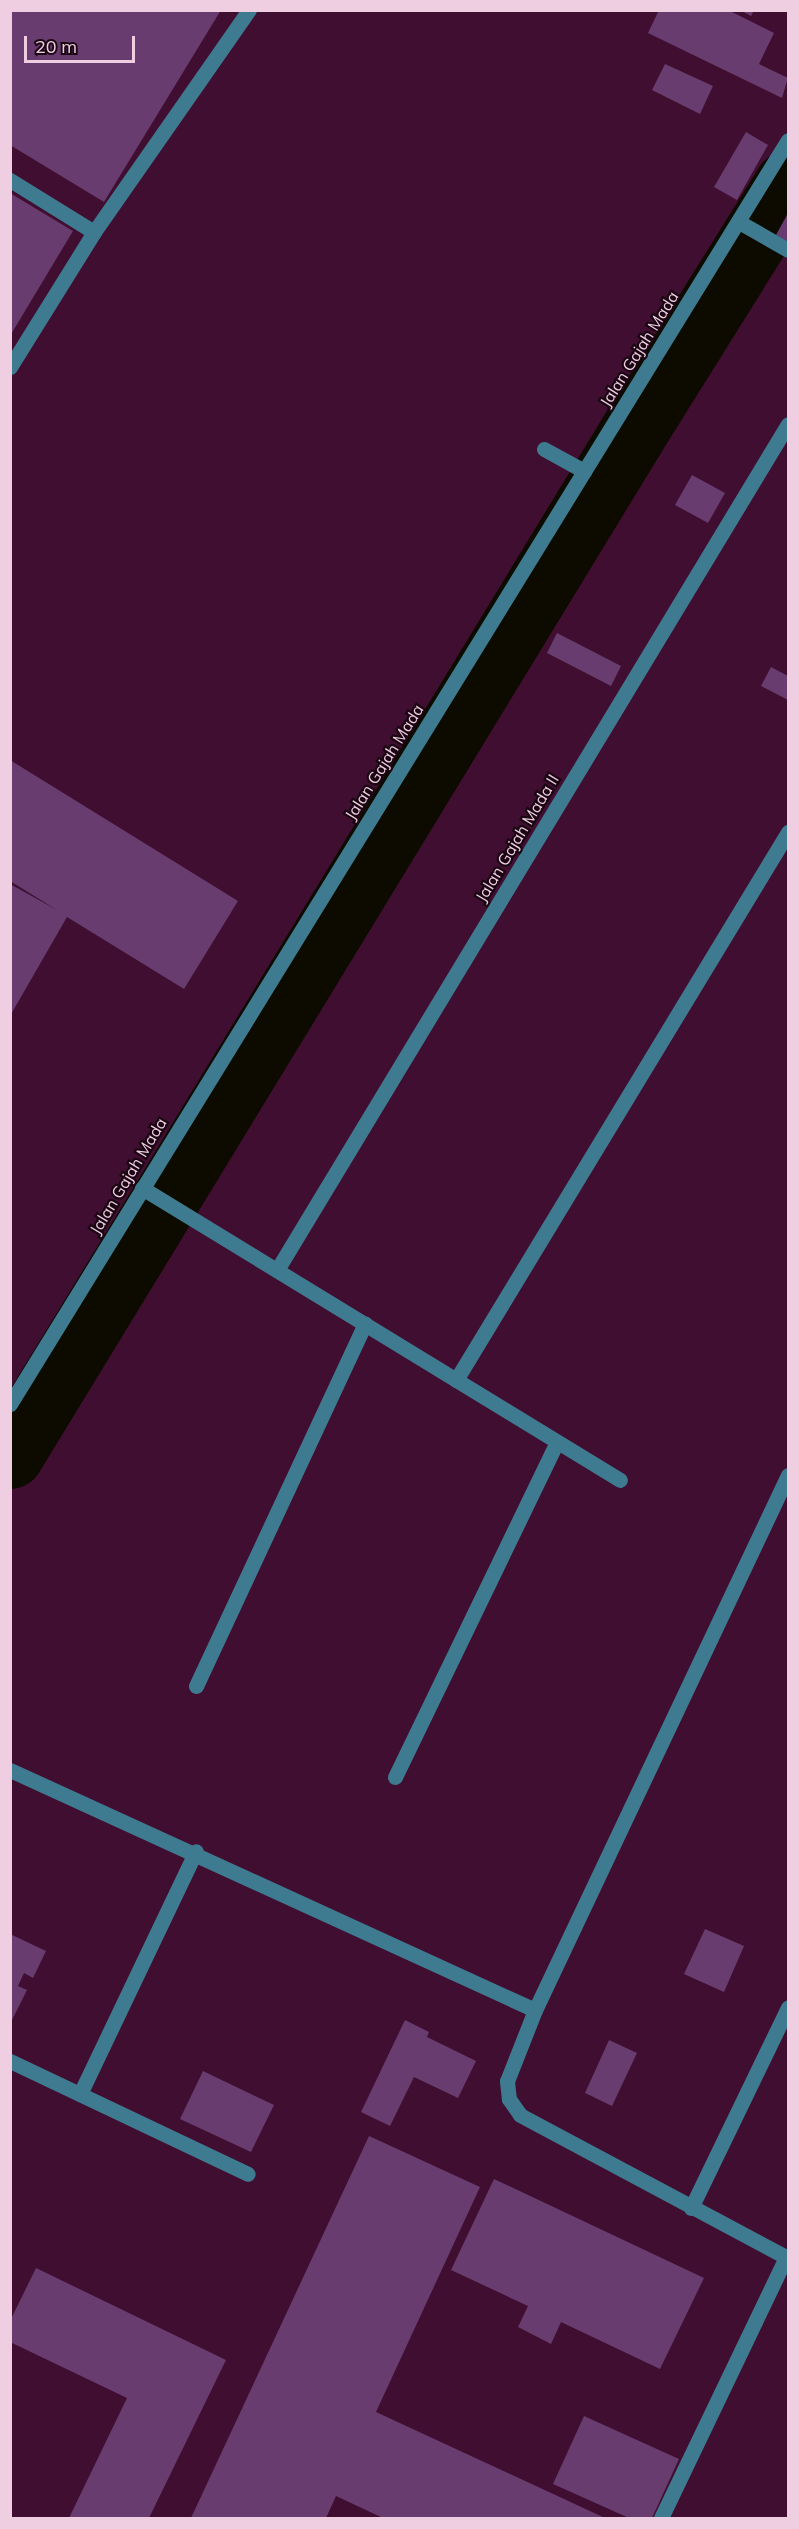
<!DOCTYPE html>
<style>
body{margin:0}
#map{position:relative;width:799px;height:2529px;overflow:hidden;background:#400e30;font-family:Mulish,sans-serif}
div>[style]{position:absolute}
.river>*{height:68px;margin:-34px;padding:0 34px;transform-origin:34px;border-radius:34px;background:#0d0b00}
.building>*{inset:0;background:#683c6e}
.minor>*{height:15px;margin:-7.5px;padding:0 7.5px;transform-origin:7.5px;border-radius:7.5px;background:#3f7b90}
span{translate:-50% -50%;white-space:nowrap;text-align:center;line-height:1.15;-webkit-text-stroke:4.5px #1a0613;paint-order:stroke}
.street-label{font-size:16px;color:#efcee1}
.frame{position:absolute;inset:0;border:12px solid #efcee1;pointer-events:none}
.scale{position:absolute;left:24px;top:36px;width:111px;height:27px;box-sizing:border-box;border:3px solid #efcee1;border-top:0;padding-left:8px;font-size:18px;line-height:21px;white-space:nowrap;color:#efcee1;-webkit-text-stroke:4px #1a0613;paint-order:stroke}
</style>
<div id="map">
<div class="river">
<div style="left:10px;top:1455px;width:1195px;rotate:-58.62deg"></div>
<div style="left:632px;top:435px;width:295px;rotate:-58deg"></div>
</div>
<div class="building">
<div style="clip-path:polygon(10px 10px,221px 10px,104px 202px,10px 145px)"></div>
<div style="clip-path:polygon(659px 10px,728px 10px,774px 33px,759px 64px,788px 78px,782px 98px,648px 33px)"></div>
<div style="clip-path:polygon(740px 10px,754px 10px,751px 16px)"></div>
<div style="clip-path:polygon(665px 64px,713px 86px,700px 114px,652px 90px)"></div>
<div style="clip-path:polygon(746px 132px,768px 145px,737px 200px,714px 187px)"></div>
<div style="clip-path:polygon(10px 193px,73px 231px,10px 336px)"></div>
<div style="clip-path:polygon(788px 213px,788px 242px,776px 235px)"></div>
<div style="clip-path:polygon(692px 475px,725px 493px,708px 523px,675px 505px)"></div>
<div style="clip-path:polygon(557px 633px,621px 666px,611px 686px,547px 653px)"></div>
<div style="clip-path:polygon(771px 667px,788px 676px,788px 700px,761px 686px)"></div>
<div style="clip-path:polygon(10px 760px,238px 901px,184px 989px,67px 917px,10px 1016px,10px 884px,57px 910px,10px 881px)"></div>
<div style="clip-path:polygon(705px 1929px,744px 1946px,724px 1992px,684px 1974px)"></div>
<div style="clip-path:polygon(10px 1934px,46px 1951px,33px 1978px,24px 1973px,18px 1986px,27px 1990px,10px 2024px)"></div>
<div style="clip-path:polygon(405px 2020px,429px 2032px,427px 2037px,476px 2061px,458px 2098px,414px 2077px,390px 2126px,361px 2112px)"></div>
<div style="clip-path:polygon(609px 2040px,637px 2053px,612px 2106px,585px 2093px)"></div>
<div style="clip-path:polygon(203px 2071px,274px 2105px,251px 2152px,180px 2119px)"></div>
<div style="clip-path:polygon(369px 2136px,480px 2187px,376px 2412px,605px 2518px,383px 2518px,336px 2496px,326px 2518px,191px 2518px)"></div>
<div style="clip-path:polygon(494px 2179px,704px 2278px,660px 2369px,561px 2322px,551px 2344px,518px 2327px,528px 2306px,451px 2270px)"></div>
<div style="clip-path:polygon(36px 2268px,226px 2360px,149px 2518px,69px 2518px,127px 2398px,10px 2342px,10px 2321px)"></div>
<div style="clip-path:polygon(584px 2416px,679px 2459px,652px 2518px,629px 2518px,553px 2484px)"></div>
</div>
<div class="minor">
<div style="left:10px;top:180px;width:99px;rotate:31.8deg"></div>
<div style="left:739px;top:222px;width:56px;rotate:29.7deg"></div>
<div style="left:10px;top:367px;width:159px;rotate:-58.1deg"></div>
<div style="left:94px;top:232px;width:271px;rotate:-55.1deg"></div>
<div style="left:544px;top:449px;width:46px;rotate:28.8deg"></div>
<div style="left:142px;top:1188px;width:560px;rotate:31.42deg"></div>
<div style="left:277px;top:1270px;width:988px;rotate:-58.87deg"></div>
<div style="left:456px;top:1380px;width:641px;rotate:-58.79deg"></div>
<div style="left:10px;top:1404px;width:1484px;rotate:-58.39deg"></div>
<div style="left:788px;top:1475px;width:592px;rotate:115.31deg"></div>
<div style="left:535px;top:2010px;width:76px;rotate:111.5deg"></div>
<div style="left:507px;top:2081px;width:18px;rotate:84deg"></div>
<div style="left:509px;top:2099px;width:19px;rotate:55deg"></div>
<div style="left:520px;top:2115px;width:304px;rotate:28.1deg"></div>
<div style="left:196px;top:1686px;width:400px;rotate:-65deg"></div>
<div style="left:10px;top:1770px;width:577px;rotate:24.57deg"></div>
<div style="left:395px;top:1777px;width:372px;rotate:-64.2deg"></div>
<div style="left:10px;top:2061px;width:263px;rotate:25.4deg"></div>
<div style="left:80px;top:2094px;width:269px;rotate:-64.5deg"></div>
<div style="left:691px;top:2208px;width:223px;rotate:-64.2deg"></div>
<div style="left:661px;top:2518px;width:289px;rotate:-64.4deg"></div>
</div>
<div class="street-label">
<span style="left:639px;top:349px;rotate:-58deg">Jalan Gajah Mada</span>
<span style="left:384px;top:762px;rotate:-58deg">Jalan Gajah Mada</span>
<span style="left:517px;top:838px;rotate:-59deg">Jalan Gajah Mada II</span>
<span style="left:128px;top:1176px;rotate:-59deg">Jalan Gajah Mada</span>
</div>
<div class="frame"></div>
<div class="scale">20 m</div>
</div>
